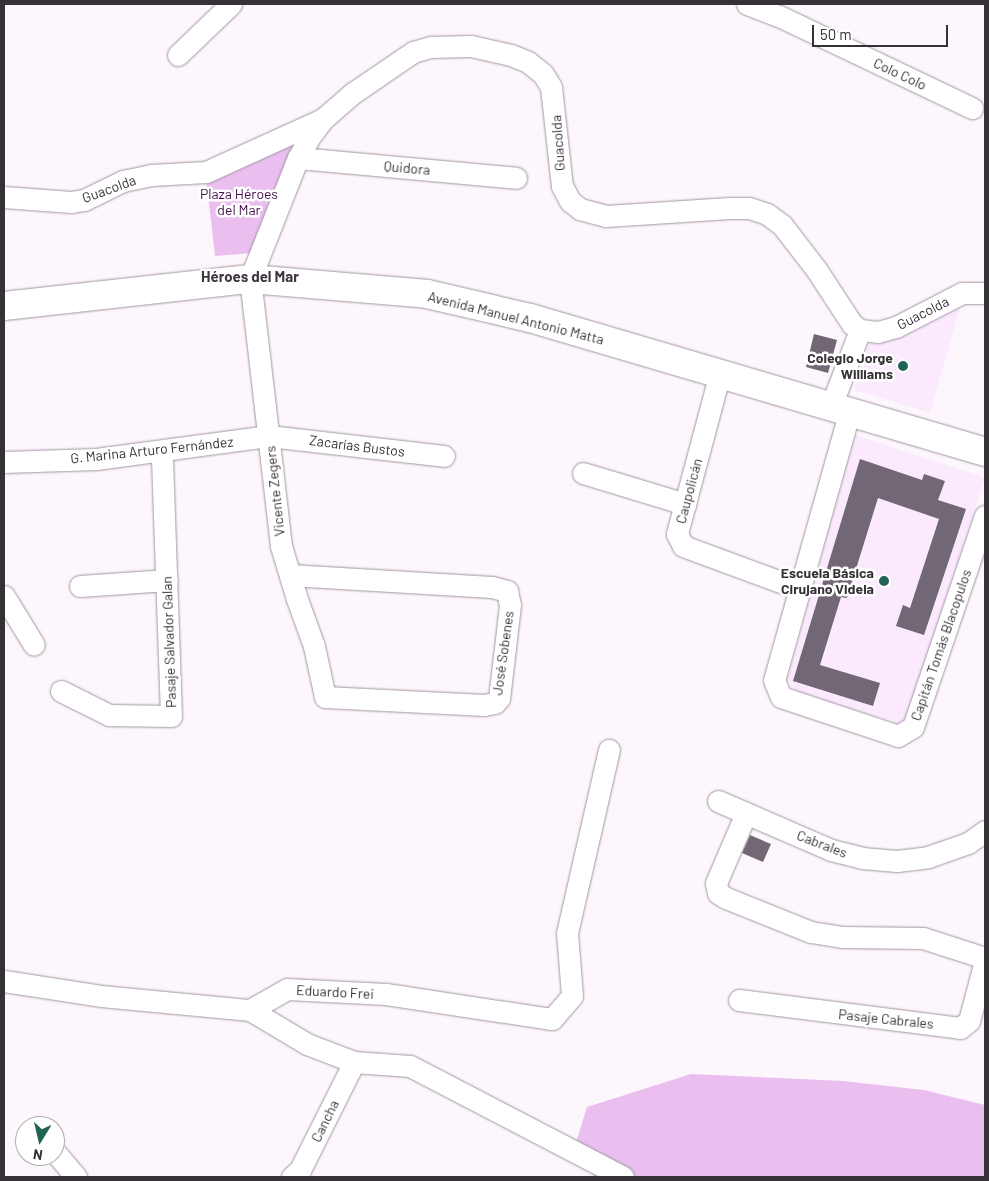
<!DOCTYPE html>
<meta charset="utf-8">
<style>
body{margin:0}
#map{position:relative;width:989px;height:1181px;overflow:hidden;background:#fdf7fd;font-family:Barlow,sans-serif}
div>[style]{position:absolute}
.built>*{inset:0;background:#fbe9fe}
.green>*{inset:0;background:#eabff0}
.building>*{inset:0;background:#726774}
.roads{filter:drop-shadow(0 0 1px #a195a3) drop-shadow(0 0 1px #a195a3)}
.street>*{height:21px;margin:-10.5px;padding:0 10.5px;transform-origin:10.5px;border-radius:10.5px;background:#fff}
.secondary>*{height:28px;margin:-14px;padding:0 14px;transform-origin:14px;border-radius:14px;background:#fff}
.dots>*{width:14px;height:14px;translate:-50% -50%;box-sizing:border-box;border:2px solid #fff;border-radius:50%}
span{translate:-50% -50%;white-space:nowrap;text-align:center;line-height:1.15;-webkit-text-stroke:5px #fff;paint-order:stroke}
.street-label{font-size:14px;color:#363137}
.park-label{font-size:14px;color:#44104c}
.poi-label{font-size:14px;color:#363137;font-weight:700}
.right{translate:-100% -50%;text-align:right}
.neighbourhood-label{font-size:15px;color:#403641;font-weight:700}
.frame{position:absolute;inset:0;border:5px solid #363137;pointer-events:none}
.north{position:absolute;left:15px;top:1116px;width:50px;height:50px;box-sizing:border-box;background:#fff;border:1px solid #afadaf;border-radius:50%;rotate:189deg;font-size:14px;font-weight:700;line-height:20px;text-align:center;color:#363137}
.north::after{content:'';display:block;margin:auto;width:18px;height:22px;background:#206354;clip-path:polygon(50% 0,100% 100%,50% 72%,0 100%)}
.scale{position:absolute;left:812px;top:25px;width:136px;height:22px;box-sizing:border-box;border:2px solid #363137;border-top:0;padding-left:6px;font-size:15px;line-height:18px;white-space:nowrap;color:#363137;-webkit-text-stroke:4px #fff;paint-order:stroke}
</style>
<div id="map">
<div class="built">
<div style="clip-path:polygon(962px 301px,930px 413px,854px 390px,870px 341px)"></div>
<div style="clip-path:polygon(855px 435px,985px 478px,910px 710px,906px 719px,899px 723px,796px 692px,788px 678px)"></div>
</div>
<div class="green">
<div style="clip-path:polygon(300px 138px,252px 253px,215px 256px,206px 178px,236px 171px)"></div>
<div style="clip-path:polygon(691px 1074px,843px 1081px,924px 1090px,985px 1105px,985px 1177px,596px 1177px,572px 1155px,587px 1107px)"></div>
</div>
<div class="building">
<div style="clip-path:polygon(814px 334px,837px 340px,828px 373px,806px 367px)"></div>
<div style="clip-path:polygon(860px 459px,922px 480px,924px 474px,945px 481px,938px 500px,966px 509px,924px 635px,896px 626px,903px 605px,910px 608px,939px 519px,878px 498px,847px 598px,841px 597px,820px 665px,880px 683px,873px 706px,793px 681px)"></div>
<div style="clip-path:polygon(750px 835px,771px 844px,763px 862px,742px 853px)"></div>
</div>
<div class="roads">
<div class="street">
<div style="left:747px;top:4px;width:34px;rotate:21deg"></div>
<div style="left:779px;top:16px;width:214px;rotate:25.5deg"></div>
<div style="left:178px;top:55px;width:74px;rotate:-43.9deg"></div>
<div style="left:298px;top:158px;width:219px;rotate:5.2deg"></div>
<div style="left:4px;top:197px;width:67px;rotate:4.3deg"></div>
<div style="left:71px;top:202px;width:13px;rotate:-9deg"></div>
<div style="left:84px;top:200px;width:43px;rotate:-26deg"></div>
<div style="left:123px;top:181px;width:29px;rotate:-12deg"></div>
<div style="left:151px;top:175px;width:55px;rotate:-3.1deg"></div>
<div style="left:206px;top:172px;width:128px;rotate:-24.4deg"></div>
<div style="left:720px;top:373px;width:167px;rotate:105deg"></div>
<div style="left:677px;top:534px;width:13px;rotate:63deg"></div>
<div style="left:683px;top:546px;width:125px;rotate:20.2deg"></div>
<div style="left:831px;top:406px;width:81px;rotate:-69.1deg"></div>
<div style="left:850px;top:410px;width:280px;rotate:105.7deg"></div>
<div style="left:774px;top:680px;width:18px;rotate:68deg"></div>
<div style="left:781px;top:697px;width:123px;rotate:18.4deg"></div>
<div style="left:898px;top:736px;width:17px;rotate:-31deg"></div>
<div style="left:913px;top:727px;width:223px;rotate:-71.2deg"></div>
<div style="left:4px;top:462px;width:92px;rotate:-1.9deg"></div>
<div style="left:96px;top:459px;width:175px;rotate:-7.6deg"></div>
<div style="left:269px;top:436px;width:176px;rotate:6.5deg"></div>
<div style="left:583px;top:473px;width:107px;rotate:16.9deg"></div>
<div style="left:290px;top:575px;width:202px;rotate:3.4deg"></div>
<div style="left:492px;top:587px;width:16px;rotate:15deg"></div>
<div style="left:507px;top:591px;width:14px;rotate:78deg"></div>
<div style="left:510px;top:605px;width:94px;rotate:96.7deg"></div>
<div style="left:499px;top:698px;width:6px;rotate:129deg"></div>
<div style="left:495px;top:703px;width:11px;rotate:170deg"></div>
<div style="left:484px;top:705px;width:159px;rotate:-177.1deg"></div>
<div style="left:325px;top:697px;width:52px;rotate:-102.2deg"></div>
<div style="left:314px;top:646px;width:50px;rotate:-109.9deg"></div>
<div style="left:297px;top:599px;width:55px;rotate:-106.8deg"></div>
<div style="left:281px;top:546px;width:269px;rotate:-96.6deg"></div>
<div style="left:250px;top:279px;width:130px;rotate:-68.4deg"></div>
<div style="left:298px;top:158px;width:26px;rotate:-61deg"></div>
<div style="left:311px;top:135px;width:20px;rotate:-53deg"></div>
<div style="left:323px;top:119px;width:40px;rotate:-41deg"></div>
<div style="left:353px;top:93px;width:73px;rotate:-34.3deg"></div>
<div style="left:413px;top:52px;width:19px;rotate:-16deg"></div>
<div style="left:431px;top:47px;width:40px;rotate:-1.4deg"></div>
<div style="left:471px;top:46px;width:41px;rotate:12.7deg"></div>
<div style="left:511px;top:55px;width:18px;rotate:22deg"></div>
<div style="left:528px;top:62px;width:19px;rotate:39deg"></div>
<div style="left:543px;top:74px;width:15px;rotate:58deg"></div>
<div style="left:551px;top:87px;width:100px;rotate:83.7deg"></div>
<div style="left:562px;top:186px;width:17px;rotate:62deg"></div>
<div style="left:570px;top:201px;width:13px;rotate:39deg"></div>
<div style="left:580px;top:209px;width:27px;rotate:15deg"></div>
<div style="left:606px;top:216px;width:124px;rotate:-3.7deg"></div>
<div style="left:730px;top:208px;width:19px"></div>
<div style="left:749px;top:208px;width:19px;rotate:18deg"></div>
<div style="left:767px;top:214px;width:19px;rotate:36deg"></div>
<div style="left:782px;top:225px;width:56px;rotate:52.3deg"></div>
<div style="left:816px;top:269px;width:66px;rotate:56.8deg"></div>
<div style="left:852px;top:324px;width:10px;rotate:37deg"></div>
<div style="left:860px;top:330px;width:18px;rotate:6deg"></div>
<div style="left:878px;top:332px;width:19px;rotate:-16deg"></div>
<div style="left:896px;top:327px;width:74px;rotate:-27.3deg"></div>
<div style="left:962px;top:293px;width:23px"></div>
<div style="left:80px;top:586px;width:87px;rotate:-3.9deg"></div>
<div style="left:4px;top:596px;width:57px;rotate:58.5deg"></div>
<div style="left:61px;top:691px;width:54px;rotate:26.6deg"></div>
<div style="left:109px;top:715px;width:62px;rotate:0.9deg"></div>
<div style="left:171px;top:716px;width:264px;rotate:-92deg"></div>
<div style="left:718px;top:801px;width:123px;rotate:23.4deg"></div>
<div style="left:831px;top:850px;width:32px;rotate:14deg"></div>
<div style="left:862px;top:858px;width:35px;rotate:5deg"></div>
<div style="left:897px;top:861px;width:31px;rotate:-7deg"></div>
<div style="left:928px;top:857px;width:42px;rotate:-19.3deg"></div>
<div style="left:968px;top:843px;width:21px;rotate:-35deg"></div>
<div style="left:746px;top:813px;width:76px;rotate:113.2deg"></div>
<div style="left:716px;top:883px;width:10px;rotate:79deg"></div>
<div style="left:718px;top:893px;width:9px;rotate:32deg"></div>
<div style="left:726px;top:898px;width:92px;rotate:21.8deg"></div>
<div style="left:811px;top:932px;width:31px;rotate:9deg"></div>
<div style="left:842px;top:937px;width:81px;rotate:0.7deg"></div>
<div style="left:923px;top:938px;width:65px;rotate:17.9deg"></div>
<div style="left:4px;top:981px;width:98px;rotate:8.8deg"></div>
<div style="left:101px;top:996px;width:150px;rotate:5.4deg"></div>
<div style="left:250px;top:1010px;width:43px;rotate:-29.6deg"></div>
<div style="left:287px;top:989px;width:99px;rotate:2.9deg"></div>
<div style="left:386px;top:994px;width:168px;rotate:8.6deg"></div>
<div style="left:552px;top:1019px;width:30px;rotate:-49deg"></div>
<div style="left:572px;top:996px;width:63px;rotate:-94.5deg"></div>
<div style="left:567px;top:933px;width:188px;rotate:-77.1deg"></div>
<div style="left:739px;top:1000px;width:223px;rotate:7.2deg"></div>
<div style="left:960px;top:1028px;width:11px;rotate:-38deg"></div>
<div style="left:969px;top:1021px;width:62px;rotate:-75.1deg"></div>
<div style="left:250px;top:1010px;width:66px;rotate:30.8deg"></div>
<div style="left:307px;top:1044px;width:50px;rotate:21deg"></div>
<div style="left:354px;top:1062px;width:56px;rotate:4.1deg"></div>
<div style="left:410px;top:1066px;width:240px;rotate:27.5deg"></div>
<div style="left:55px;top:1152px;width:33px;rotate:50deg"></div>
<div style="left:292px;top:1177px;width:11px;rotate:-41deg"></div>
<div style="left:300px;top:1170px;width:121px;rotate:-63.4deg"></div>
</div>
<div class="secondary">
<div style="left:4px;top:306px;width:247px;rotate:-6.3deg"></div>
<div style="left:250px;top:279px;width:178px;rotate:4.8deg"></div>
<div style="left:427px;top:294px;width:106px;rotate:13.1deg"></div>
<div style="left:530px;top:318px;width:474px;rotate:16.4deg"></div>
</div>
</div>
<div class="dots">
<div style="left:903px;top:366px;background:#206354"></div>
<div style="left:884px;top:581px;background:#206354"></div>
</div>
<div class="street-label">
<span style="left:900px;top:74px;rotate:25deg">Colo Colo</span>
<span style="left:558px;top:143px;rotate:-94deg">Guacolda</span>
<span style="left:407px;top:168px;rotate:5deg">Quidora</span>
<span style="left:109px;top:189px;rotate:-20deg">Guacolda</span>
<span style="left:923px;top:313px;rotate:-27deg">Guacolda</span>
<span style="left:516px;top:318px;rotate:14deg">Avenida Manuel Antonio Matta</span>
<span style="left:357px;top:446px;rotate:7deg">Zacarías Bustos</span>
<span style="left:152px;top:450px;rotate:-6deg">G. Marina Arturo Fernández</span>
<span style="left:275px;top:491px;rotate:-96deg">Vicente Zegers</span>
<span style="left:689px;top:491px;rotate:-75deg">Caupolicán</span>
<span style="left:169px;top:642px;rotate:-92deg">Pasaje Salvador Galan</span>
<span style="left:941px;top:645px;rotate:-71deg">Capitán Tomás Blacopulos</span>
<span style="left:503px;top:653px;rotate:-82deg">José Sobenes</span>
<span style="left:822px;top:844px;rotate:21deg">Cabrales</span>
<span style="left:335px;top:992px;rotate:3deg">Eduardo Frei</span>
<span style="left:886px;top:1019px;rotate:6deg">Pasaje Cabrales</span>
<span style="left:325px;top:1121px;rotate:-64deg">Cancha</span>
</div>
<div class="park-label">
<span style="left:239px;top:202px">Plaza Héroes<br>del Mar</span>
</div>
<div class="poi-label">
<span class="right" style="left:893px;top:366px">Colegio Jorge<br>Williams</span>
<span class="right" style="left:874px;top:581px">Escuela Básica<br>Cirujano Videla</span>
</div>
<div class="neighbourhood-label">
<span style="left:250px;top:277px">Héroes del Mar</span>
</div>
<div class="frame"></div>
<div class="north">N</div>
<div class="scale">50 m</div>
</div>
